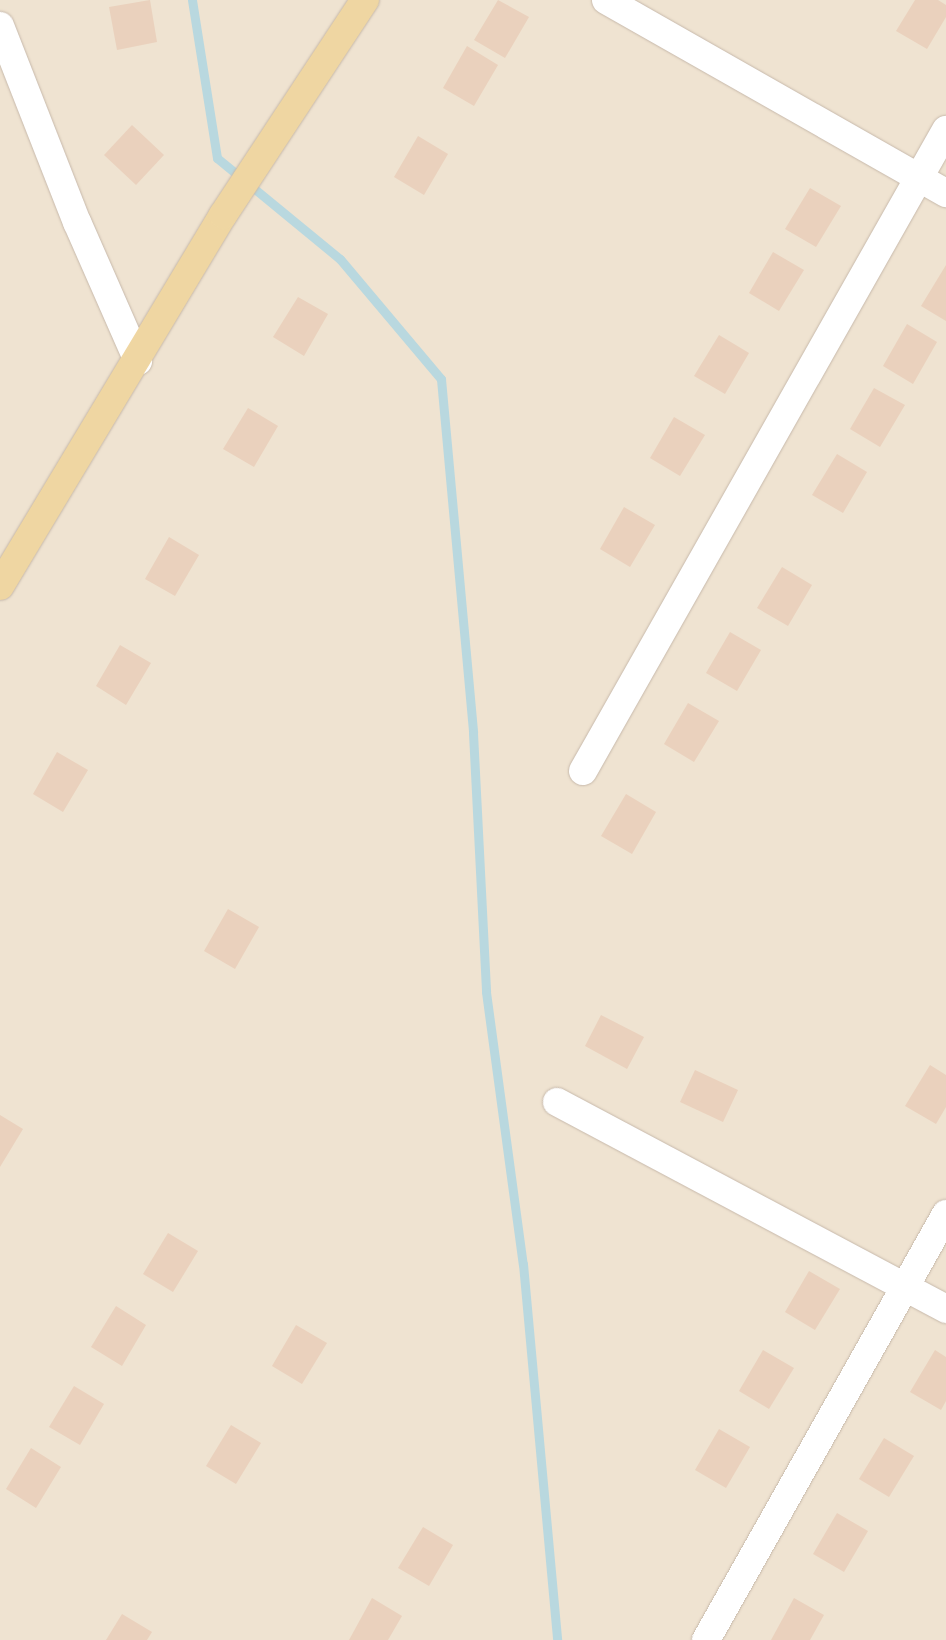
<!DOCTYPE html>
<style>
body{margin:0}
#map{position:relative;width:946px;height:1640px;overflow:hidden;background:#f8f1e2;font-family:Montserrat,sans-serif}
div>[style]{position:absolute}
.residential>*{inset:0;background:#efe3d1}
.stream>*{height:9px;margin:-4.5px;padding:0 4.5px;transform-origin:4.5px;border-radius:4.5px;background:#b9d8df}
.building>*{inset:0;background:#ead1bd}
.roads{filter:drop-shadow(0 0 1px #c7b9ab) drop-shadow(0 0 1px #c7b9ab)}
.minor>*{height:28px;margin:-14px;padding:0 14px;transform-origin:14px;border-radius:14px;background:#fff}
.major>*{height:28px;margin:-14px;padding:0 14px;transform-origin:14px;border-radius:14px;background:#efd6a2}
span{translate:-50% -50%;white-space:nowrap;text-align:center;line-height:1.15;-webkit-text-stroke:5px #fcf5e7;paint-order:stroke}
</style>
<div id="map">
<div class="residential">
<div style="clip-path:polygon(0 0,946px 0,946px 1640px,0 1640px)"></div>
</div>
<div class="stream">
<div style="left:192px;top:0;width:160px;rotate:81deg"></div>
<div style="left:217px;top:158px;width:159px;rotate:39.4deg"></div>
<div style="left:340px;top:259px;width:157px;rotate:49.9deg"></div>
<div style="left:441px;top:379px;width:355px;rotate:84.8deg"></div>
<div style="left:473px;top:733px;width:259px;rotate:87.1deg"></div>
<div style="left:486px;top:992px;width:275px;rotate:82.3deg"></div>
<div style="left:523px;top:1264px;width:378px;rotate:84.8deg"></div>
</div>
<div class="building">
<div style="clip-path:polygon(150px 0,157px 42px,117px 50px,109px 7px)"></div>
<div style="clip-path:polygon(498px 0,529px 17px,505px 58px,474px 40px)"></div>
<div style="clip-path:polygon(915px 0,938px 0,946px 5px,946px 17px,927px 49px,896px 31px)"></div>
<div style="clip-path:polygon(467px 46px,498px 65px,474px 106px,443px 88px)"></div>
<div style="clip-path:polygon(132px 125px,164px 155px,136px 185px,104px 155px)"></div>
<div style="clip-path:polygon(418px 136px,448px 154px,424px 195px,394px 177px)"></div>
<div style="clip-path:polygon(810px 188px,841px 206px,816px 247px,785px 229px)"></div>
<div style="clip-path:polygon(773px 252px,804px 270px,779px 311px,749px 293px)"></div>
<div style="clip-path:polygon(946px 265px,946px 321px,921px 306px)"></div>
<div style="clip-path:polygon(298px 297px,328px 314px,304px 356px,273px 337px)"></div>
<div style="clip-path:polygon(907px 324px,937px 342px,913px 384px,883px 366px)"></div>
<div style="clip-path:polygon(719px 335px,749px 353px,725px 394px,694px 376px)"></div>
<div style="clip-path:polygon(874px 388px,905px 405px,880px 447px,850px 429px)"></div>
<div style="clip-path:polygon(248px 408px,278px 426px,254px 467px,223px 449px)"></div>
<div style="clip-path:polygon(674px 417px,705px 435px,680px 476px,650px 458px)"></div>
<div style="clip-path:polygon(837px 454px,867px 472px,843px 513px,812px 495px)"></div>
<div style="clip-path:polygon(624px 507px,655px 525px,630px 567px,600px 549px)"></div>
<div style="clip-path:polygon(169px 537px,199px 555px,175px 596px,145px 579px)"></div>
<div style="clip-path:polygon(782px 567px,812px 585px,788px 626px,757px 608px)"></div>
<div style="clip-path:polygon(730px 632px,761px 650px,737px 691px,706px 673px)"></div>
<div style="clip-path:polygon(120px 645px,151px 663px,126px 705px,96px 686px)"></div>
<div style="clip-path:polygon(688px 703px,719px 721px,694px 762px,664px 744px)"></div>
<div style="clip-path:polygon(57px 752px,88px 770px,63px 812px,33px 794px)"></div>
<div style="clip-path:polygon(626px 794px,656px 812px,632px 854px,601px 836px)"></div>
<div style="clip-path:polygon(228px 909px,259px 927px,235px 969px,204px 951px)"></div>
<div style="clip-path:polygon(601px 1015px,644px 1037px,627px 1069px,585px 1046px)"></div>
<div style="clip-path:polygon(930px 1065px,946px 1075px,946px 1107px,936px 1124px,905px 1106px)"></div>
<div style="clip-path:polygon(695px 1070px,738px 1090px,723px 1122px,680px 1102px)"></div>
<div style="clip-path:polygon(0 1115px,23px 1129px,0 1167px)"></div>
<div style="clip-path:polygon(168px 1233px,198px 1251px,173px 1292px,143px 1274px)"></div>
<div style="clip-path:polygon(809px 1271px,840px 1289px,815px 1330px,785px 1312px)"></div>
<div style="clip-path:polygon(116px 1306px,146px 1325px,122px 1366px,91px 1347px)"></div>
<div style="clip-path:polygon(296px 1325px,327px 1343px,302px 1384px,272px 1366px)"></div>
<div style="clip-path:polygon(763px 1350px,794px 1368px,769px 1409px,739px 1391px)"></div>
<div style="clip-path:polygon(935px 1350px,946px 1357px,946px 1401px,941px 1410px,910px 1392px)"></div>
<div style="clip-path:polygon(74px 1386px,104px 1404px,80px 1445px,49px 1427px)"></div>
<div style="clip-path:polygon(231px 1425px,261px 1443px,236px 1484px,206px 1466px)"></div>
<div style="clip-path:polygon(719px 1429px,750px 1447px,726px 1488px,695px 1470px)"></div>
<div style="clip-path:polygon(884px 1438px,914px 1456px,889px 1497px,859px 1479px)"></div>
<div style="clip-path:polygon(31px 1448px,61px 1467px,36px 1508px,6px 1489px)"></div>
<div style="clip-path:polygon(837px 1513px,868px 1531px,844px 1572px,813px 1554px)"></div>
<div style="clip-path:polygon(423px 1527px,453px 1545px,429px 1586px,398px 1568px)"></div>
<div style="clip-path:polygon(372px 1598px,402px 1616px,388px 1640px,349px 1640px)"></div>
<div style="clip-path:polygon(794px 1598px,824px 1615px,810px 1640px,771px 1640px)"></div>
<div style="clip-path:polygon(122px 1614px,152px 1632px,147px 1640px,106px 1640px)"></div>
</div>
<div class="roads">
<div class="minor">
<div style="left:606px;top:0;width:391px;rotate:29.6deg"></div>
<div style="left:0;top:26px;width:211px;rotate:68.6deg"></div>
<div style="left:77px;top:222px;width:152px;rotate:66.3deg"></div>
<div style="left:583px;top:771px;width:737px;rotate:-60.48deg"></div>
<div style="left:557px;top:1102px;width:441px;rotate:28deg"></div>
<div style="left:706px;top:1640px;width:489px;rotate:-60.6deg"></div>
</div>
<div class="major">
<div style="left:0;top:586px;width:433px;rotate:-59deg"></div>
<div style="left:223px;top:215px;width:258px;rotate:-56.6deg"></div>
</div>
</div>
</div>
